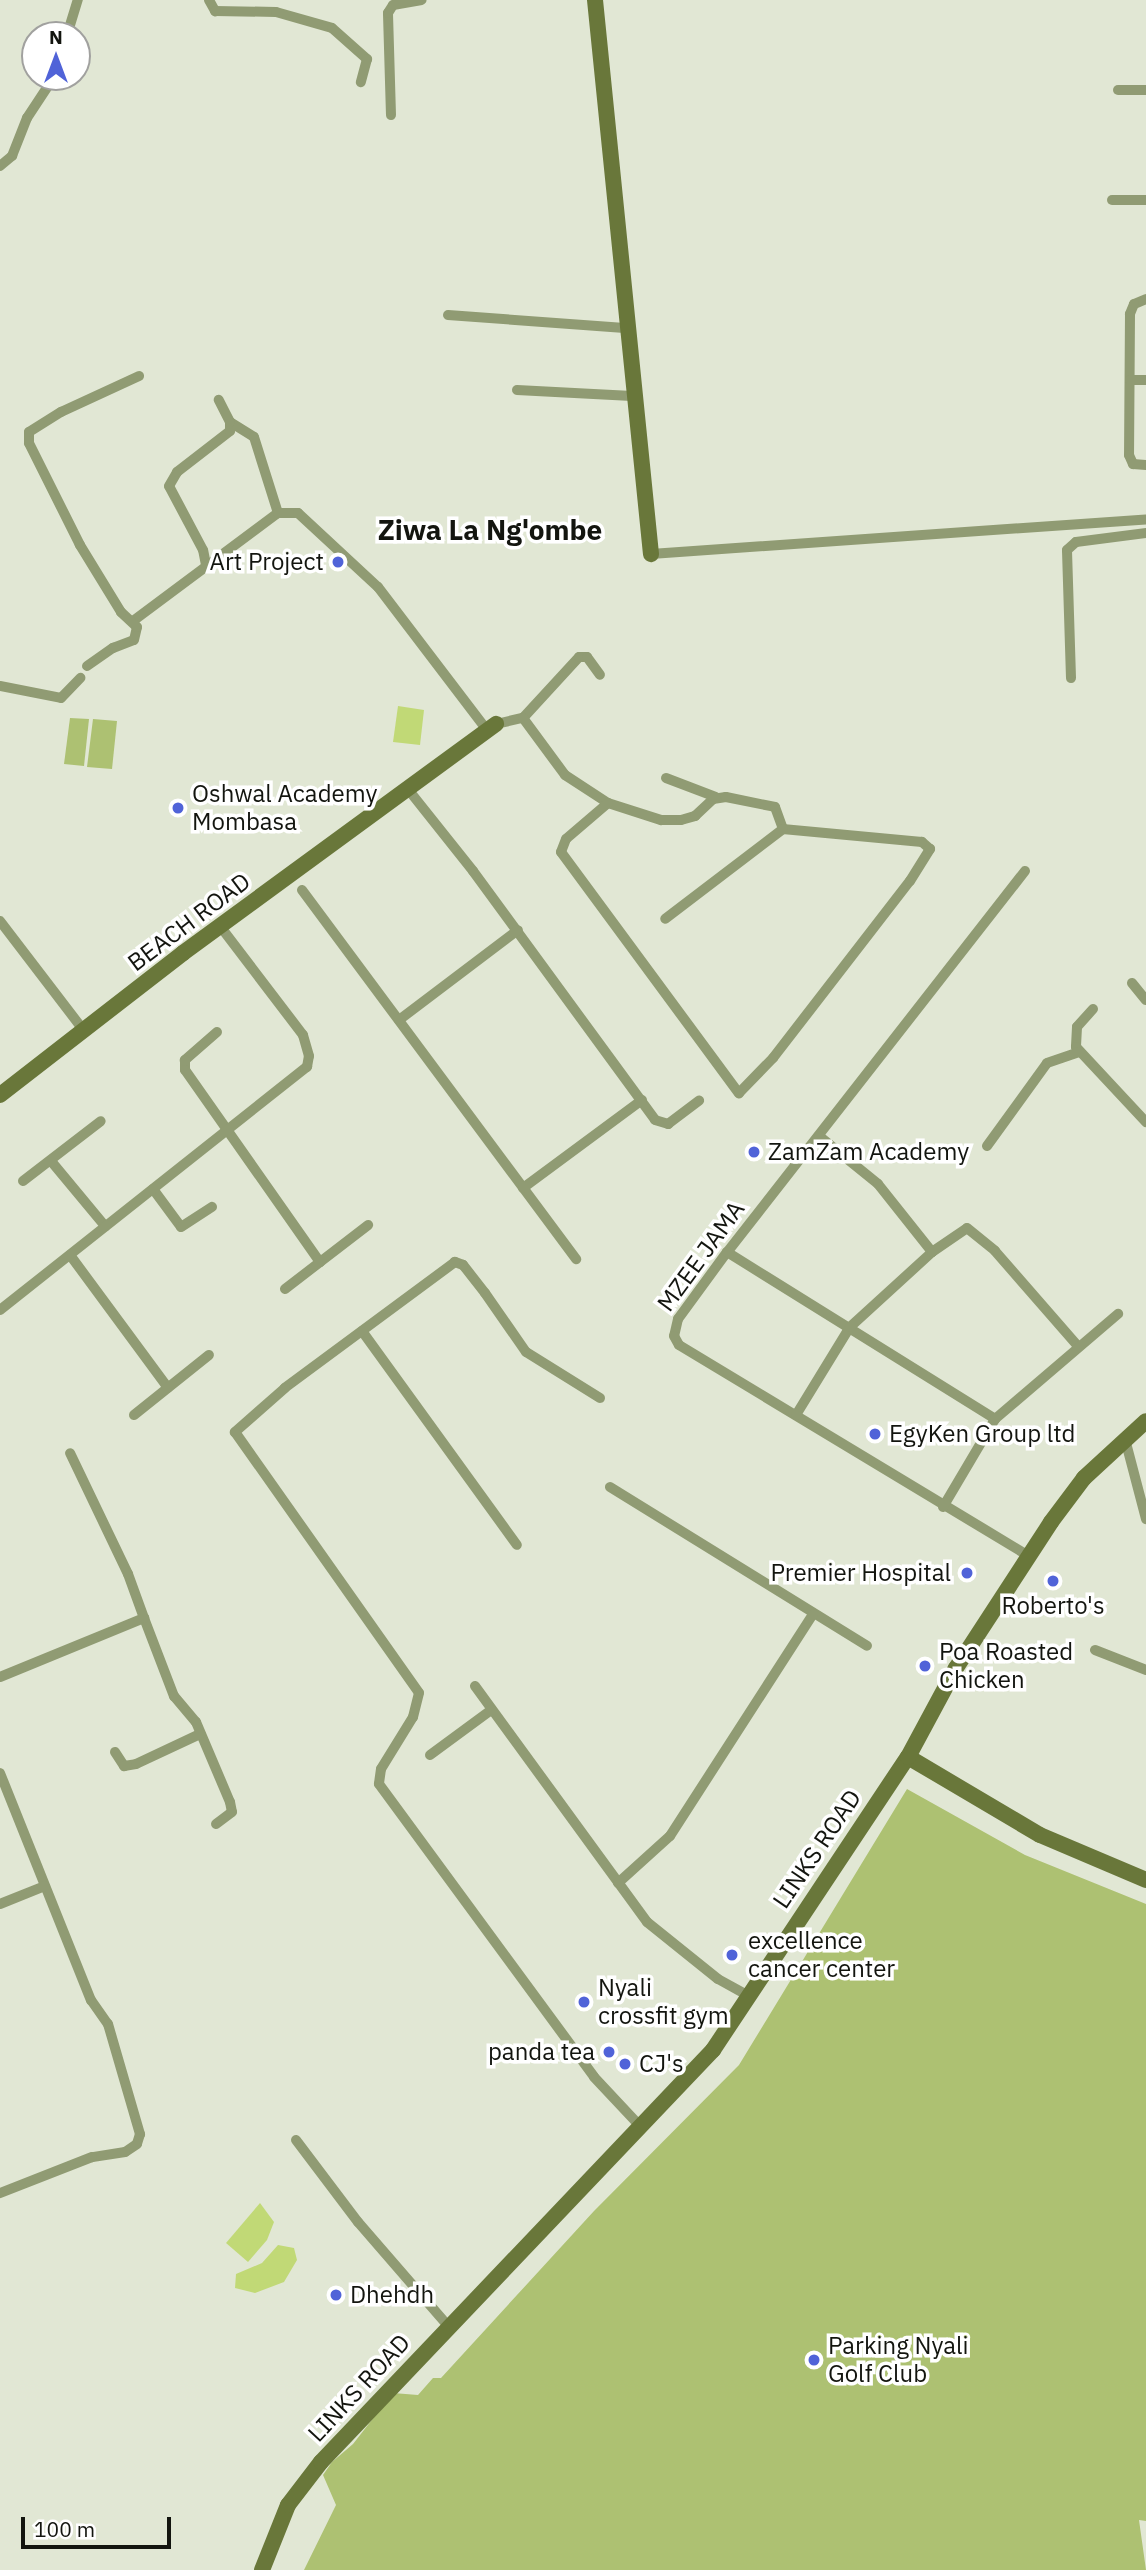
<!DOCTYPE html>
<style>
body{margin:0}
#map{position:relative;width:1146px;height:2570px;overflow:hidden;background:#e1e7d4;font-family:"IBM Plex Sans",sans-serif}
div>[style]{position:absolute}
.green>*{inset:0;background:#adc172}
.water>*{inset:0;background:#c1d976}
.minor>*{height:10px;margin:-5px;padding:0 5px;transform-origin:5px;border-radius:5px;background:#909b73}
.secondary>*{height:16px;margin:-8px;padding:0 8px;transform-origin:8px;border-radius:8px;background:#69773a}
.dots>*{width:19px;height:19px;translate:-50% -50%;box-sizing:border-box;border:4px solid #fff;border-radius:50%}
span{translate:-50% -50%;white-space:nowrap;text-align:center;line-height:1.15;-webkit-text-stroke:7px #fff;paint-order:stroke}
.poi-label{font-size:24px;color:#13150f}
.right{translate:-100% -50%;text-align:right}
.left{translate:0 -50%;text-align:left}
.street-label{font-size:24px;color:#13150f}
.quarter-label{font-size:28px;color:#13150f;font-weight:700}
.north{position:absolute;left:21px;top:21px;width:70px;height:70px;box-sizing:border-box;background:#fff;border:2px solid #a1a19f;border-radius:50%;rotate:0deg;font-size:19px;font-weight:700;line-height:28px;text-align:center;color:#13150f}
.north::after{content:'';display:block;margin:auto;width:24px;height:32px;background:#5063d8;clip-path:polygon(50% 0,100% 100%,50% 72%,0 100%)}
.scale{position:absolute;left:21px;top:2517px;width:150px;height:32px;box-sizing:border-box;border:4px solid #13150f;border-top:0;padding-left:9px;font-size:21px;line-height:24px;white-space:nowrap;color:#13150f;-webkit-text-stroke:5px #fff;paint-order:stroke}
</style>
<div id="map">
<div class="green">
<div style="clip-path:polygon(70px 718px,89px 719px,84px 766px,64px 764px)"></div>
<div style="clip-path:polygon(93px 719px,117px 721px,112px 769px,87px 767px)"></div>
<div style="clip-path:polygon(907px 1789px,1025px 1855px,1146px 1904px,1146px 2521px,1139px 2520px,1146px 2570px,304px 2570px,336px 2505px,323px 2475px,332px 2462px,353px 2444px,393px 2393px,418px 2395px,433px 2378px,441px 2378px,594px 2211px,739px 2065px)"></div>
</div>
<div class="water">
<div style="clip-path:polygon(398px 706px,424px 710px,420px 745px,393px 742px)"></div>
<div style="clip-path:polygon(260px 2203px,274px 2222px,267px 2240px,248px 2262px,226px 2243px)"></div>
<div style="clip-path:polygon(278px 2245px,294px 2248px,297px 2260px,284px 2282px,255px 2293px,235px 2288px,236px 2274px,262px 2263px)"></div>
</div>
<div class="minor">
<div style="left:209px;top:0;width:13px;rotate:61deg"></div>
<div style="left:215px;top:11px;width:61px;rotate:0.9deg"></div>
<div style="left:276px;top:12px;width:58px;rotate:15.9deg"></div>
<div style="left:332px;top:28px;width:47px;rotate:41.5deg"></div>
<div style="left:367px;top:59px;width:24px;rotate:105deg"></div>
<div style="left:67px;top:35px;width:37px;rotate:-73deg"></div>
<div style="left:1118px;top:90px;width:28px"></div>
<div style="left:391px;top:115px;width:102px;rotate:-91.7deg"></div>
<div style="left:388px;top:13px;width:9px;rotate:-58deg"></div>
<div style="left:393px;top:5px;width:29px;rotate:-10deg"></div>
<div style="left:0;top:166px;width:16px;rotate:-40deg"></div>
<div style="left:12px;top:156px;width:41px;rotate:-68.5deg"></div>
<div style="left:27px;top:118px;width:49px;rotate:-56.6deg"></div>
<div style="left:1112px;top:200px;width:34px"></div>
<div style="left:1146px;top:299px;width:13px;rotate:157deg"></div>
<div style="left:1134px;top:304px;width:11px;rotate:112deg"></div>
<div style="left:1130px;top:314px;width:141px;rotate:90.4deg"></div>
<div style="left:1129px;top:455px;width:10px;rotate:66deg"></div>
<div style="left:1133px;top:464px;width:13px;rotate:4deg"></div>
<div style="left:448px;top:315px;width:177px;rotate:4.2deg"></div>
<div style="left:1130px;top:380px;width:16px"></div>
<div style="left:517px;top:390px;width:115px;rotate:3deg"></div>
<div style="left:230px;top:422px;width:28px;rotate:32deg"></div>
<div style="left:254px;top:437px;width:80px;rotate:72.5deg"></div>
<div style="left:651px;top:554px;width:496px;rotate:-4deg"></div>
<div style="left:206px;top:565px;width:15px;rotate:-101deg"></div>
<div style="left:203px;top:550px;width:72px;rotate:-118deg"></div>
<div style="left:169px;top:486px;width:16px;rotate:-60deg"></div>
<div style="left:177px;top:472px;width:67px;rotate:-37.7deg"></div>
<div style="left:230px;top:431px;width:9px;rotate:-90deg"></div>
<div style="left:230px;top:422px;width:25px;rotate:-117deg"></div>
<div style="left:133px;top:621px;width:181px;rotate:-36.7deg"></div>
<div style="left:278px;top:513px;width:20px"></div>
<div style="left:298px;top:513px;width:109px;rotate:42.8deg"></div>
<div style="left:378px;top:587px;width:180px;rotate:52.7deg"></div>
<div style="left:87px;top:666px;width:32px;rotate:-35deg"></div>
<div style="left:113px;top:648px;width:22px;rotate:-21deg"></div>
<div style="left:134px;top:640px;width:13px;rotate:-77deg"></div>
<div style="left:137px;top:627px;width:22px;rotate:-137deg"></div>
<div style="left:121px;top:612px;width:79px;rotate:-121.5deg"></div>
<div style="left:80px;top:545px;width:114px;rotate:-116.6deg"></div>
<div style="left:29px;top:443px;width:11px;rotate:-90deg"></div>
<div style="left:29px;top:432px;width:38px;rotate:-32deg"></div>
<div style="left:61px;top:412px;width:86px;rotate:-24.8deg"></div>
<div style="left:1071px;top:678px;width:128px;rotate:-91.8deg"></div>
<div style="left:1067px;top:550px;width:12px;rotate:-42deg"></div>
<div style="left:1076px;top:542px;width:71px;rotate:-7.3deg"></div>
<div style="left:0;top:686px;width:62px;rotate:11.1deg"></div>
<div style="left:61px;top:698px;width:28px;rotate:-46deg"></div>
<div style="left:523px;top:718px;width:83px;rotate:-47.4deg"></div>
<div style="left:579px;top:657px;width:8px"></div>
<div style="left:587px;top:657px;width:22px;rotate:54deg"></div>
<div style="left:496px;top:724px;width:28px;rotate:-13deg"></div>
<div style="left:523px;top:718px;width:71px;rotate:53.6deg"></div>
<div style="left:565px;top:775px;width:51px;rotate:33.1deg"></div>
<div style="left:608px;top:803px;width:56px;rotate:17.8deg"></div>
<div style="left:661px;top:820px;width:20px"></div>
<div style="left:681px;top:820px;width:15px;rotate:-16deg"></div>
<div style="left:695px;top:816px;width:25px;rotate:-43deg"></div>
<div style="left:713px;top:799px;width:13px;rotate:-9deg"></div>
<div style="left:726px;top:797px;width:50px;rotate:11.5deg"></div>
<div style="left:775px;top:807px;width:23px;rotate:70deg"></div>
<div style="left:666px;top:778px;width:53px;rotate:20.8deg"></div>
<div style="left:407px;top:788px;width:106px;rotate:51.5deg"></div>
<div style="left:473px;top:871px;width:308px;rotate:53.8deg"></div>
<div style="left:655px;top:1120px;width:14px;rotate:17deg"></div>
<div style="left:668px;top:1124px;width:39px;rotate:-37deg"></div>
<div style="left:608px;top:803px;width:55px;rotate:139.4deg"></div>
<div style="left:566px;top:839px;width:14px;rotate:111deg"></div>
<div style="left:561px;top:852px;width:300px;rotate:53.6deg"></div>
<div style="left:739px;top:1093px;width:49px;rotate:-45.8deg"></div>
<div style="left:773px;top:1058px;width:224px;rotate:-52.3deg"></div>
<div style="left:910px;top:881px;width:38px;rotate:-58deg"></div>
<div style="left:930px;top:849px;width:11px;rotate:-139deg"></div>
<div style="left:922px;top:842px;width:140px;rotate:-174.7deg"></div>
<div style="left:783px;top:829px;width:148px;rotate:142.7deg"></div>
<div style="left:1025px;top:871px;width:484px;rotate:128deg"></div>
<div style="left:727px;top:1252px;width:83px;rotate:126.2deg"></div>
<div style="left:678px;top:1319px;width:17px;rotate:103deg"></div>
<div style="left:674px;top:1336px;width:10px;rotate:61deg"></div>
<div style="left:679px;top:1345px;width:409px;rotate:31.1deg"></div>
<div style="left:302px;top:890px;width:460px;rotate:53.4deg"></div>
<div style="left:0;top:921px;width:138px;rotate:52.6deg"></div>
<div style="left:1132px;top:983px;width:22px;rotate:51deg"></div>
<div style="left:1093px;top:1009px;width:24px;rotate:132deg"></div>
<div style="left:1077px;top:1027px;width:20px;rotate:93deg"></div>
<div style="left:1076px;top:1047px;width:103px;rotate:47deg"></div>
<div style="left:399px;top:1020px;width:149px;rotate:-37.1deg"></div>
<div style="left:217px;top:1032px;width:43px;rotate:138.8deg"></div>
<div style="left:185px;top:1060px;width:10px;rotate:90deg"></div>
<div style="left:185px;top:1070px;width:235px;rotate:54.9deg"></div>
<div style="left:819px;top:1136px;width:76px;rotate:39.1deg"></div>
<div style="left:878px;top:1184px;width:87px;rotate:51.5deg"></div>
<div style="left:987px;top:1146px;width:102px;rotate:-54.1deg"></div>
<div style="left:1047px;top:1063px;width:34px;rotate:-19deg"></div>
<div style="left:51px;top:1161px;width:85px;rotate:50.3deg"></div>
<div style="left:23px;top:1181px;width:98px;rotate:-37.6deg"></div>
<div style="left:523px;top:1188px;width:148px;rotate:-36.5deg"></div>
<div style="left:153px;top:1189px;width:47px;rotate:53.6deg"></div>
<div style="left:181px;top:1227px;width:37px;rotate:-33deg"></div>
<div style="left:727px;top:1252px;width:316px;rotate:31.9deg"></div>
<div style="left:70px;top:1255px;width:165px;rotate:53.6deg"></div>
<div style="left:285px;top:1289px;width:105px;rotate:-37.6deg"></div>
<div style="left:0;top:1310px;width:392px;rotate:-38.4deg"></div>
<div style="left:307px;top:1067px;width:11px;rotate:-80deg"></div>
<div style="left:309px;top:1056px;width:22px;rotate:-106deg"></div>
<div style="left:303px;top:1035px;width:137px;rotate:-127.3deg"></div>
<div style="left:362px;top:1331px;width:264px;rotate:54.1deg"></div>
<div style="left:600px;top:1398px;width:87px;rotate:-148.1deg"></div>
<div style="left:526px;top:1352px;width:72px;rotate:-124.8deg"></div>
<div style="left:485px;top:1293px;width:36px;rotate:-128deg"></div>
<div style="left:463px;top:1265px;width:9px;rotate:-159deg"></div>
<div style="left:455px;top:1262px;width:212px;rotate:143.5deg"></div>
<div style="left:285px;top:1388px;width:67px;rotate:138.7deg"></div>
<div style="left:235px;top:1432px;width:319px;rotate:54.8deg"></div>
<div style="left:419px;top:1693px;width:25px;rotate:104deg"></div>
<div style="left:413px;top:1717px;width:61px;rotate:121.6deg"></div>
<div style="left:381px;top:1769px;width:15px;rotate:98deg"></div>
<div style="left:379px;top:1784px;width:363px;rotate:53.7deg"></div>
<div style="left:594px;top:2077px;width:69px;rotate:46.8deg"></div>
<div style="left:134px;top:1415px;width:96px;rotate:-38.7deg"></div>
<div style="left:796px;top:1415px;width:103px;rotate:-58.5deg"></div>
<div style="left:850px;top:1327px;width:111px;rotate:-42.4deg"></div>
<div style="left:932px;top:1252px;width:42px;rotate:-34.4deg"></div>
<div style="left:967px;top:1228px;width:36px;rotate:39deg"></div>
<div style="left:995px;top:1251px;width:126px;rotate:48.9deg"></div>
<div style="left:1125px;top:1439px;width:83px;rotate:75.3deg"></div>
<div style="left:610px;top:1487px;width:302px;rotate:31.7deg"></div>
<div style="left:943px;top:1507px;width:102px;rotate:-59.4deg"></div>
<div style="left:995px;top:1419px;width:162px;rotate:-40.5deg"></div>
<div style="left:144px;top:1618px;width:84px;rotate:69deg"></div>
<div style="left:174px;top:1696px;width:34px;rotate:50deg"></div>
<div style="left:196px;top:1722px;width:87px;rotate:67deg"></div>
<div style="left:230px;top:1802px;width:10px;rotate:79deg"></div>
<div style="left:232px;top:1812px;width:20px;rotate:143deg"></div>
<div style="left:1095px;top:1650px;width:55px;rotate:21.4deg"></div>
<div style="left:0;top:1677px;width:156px;rotate:-22.3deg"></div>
<div style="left:144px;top:1618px;width:47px;rotate:-110deg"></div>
<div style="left:128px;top:1574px;width:134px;rotate:-115.6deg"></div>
<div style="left:475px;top:1686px;width:292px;rotate:53.9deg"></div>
<div style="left:647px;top:1922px;width:91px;rotate:38.8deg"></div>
<div style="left:718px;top:1979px;width:35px;rotate:29deg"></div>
<div style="left:115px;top:1752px;width:17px;rotate:57deg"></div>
<div style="left:124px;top:1766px;width:12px;rotate:-9deg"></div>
<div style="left:136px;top:1764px;width:71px;rotate:-25.1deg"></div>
<div style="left:430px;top:1755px;width:76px;rotate:-36.4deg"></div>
<div style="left:0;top:1773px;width:245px;rotate:68.2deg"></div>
<div style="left:91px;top:2000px;width:29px;rotate:55deg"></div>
<div style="left:108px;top:2024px;width:115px;rotate:73.8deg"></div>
<div style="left:140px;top:2134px;width:10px;rotate:107deg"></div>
<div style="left:137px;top:2144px;width:14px;rotate:146deg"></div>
<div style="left:125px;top:2152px;width:33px;rotate:171deg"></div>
<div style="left:92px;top:2157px;width:99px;rotate:158.6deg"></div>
<div style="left:618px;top:1883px;width:70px;rotate:-42.1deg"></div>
<div style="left:670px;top:1836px;width:264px;rotate:-57.2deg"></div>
<div style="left:0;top:1904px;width:48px;rotate:-21.8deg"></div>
<div style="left:296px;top:2140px;width:103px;rotate:52.9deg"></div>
<div style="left:358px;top:2222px;width:138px;rotate:49.1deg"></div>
</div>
<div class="secondary">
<div style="left:595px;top:0;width:557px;rotate:84.23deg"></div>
<div style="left:0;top:1095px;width:232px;rotate:-37.8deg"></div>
<div style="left:183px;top:953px;width:388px;rotate:-36.2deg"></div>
<div style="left:908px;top:1757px;width:153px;rotate:30.6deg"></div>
<div style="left:1040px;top:1835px;width:115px;rotate:23deg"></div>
<div style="left:262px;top:2570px;width:70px;rotate:-68.2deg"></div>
<div style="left:288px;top:2505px;width:54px;rotate:-52.5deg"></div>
<div style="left:321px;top:2462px;width:569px;rotate:-46.42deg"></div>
<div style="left:713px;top:2050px;width:352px;rotate:-56.4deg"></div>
<div style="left:908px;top:1757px;width:101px;rotate:-61.7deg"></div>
<div style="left:956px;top:1668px;width:174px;rotate:-56.9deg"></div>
<div style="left:1051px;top:1522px;width:55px;rotate:-53.1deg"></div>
<div style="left:1084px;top:1478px;width:84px;rotate:-42.6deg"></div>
</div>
<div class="dots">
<div style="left:338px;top:562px;background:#5063d8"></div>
<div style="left:178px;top:808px;background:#5063d8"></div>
<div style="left:754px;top:1152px;background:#5063d8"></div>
<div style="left:875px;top:1434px;background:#5063d8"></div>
<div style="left:967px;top:1573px;background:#5063d8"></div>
<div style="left:1053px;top:1581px;background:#5063d8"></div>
<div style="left:925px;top:1666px;background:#5063d8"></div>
<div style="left:732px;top:1955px;background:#5063d8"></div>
<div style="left:584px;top:2002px;background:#5063d8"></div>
<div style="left:609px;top:2052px;background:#5063d8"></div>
<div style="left:625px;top:2064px;background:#5063d8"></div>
<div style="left:336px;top:2295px;background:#5063d8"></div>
<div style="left:814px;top:2360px;background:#5063d8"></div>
</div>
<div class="poi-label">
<span class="right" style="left:324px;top:562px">Art Project</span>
<span class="left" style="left:192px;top:808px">Oshwal Academy<br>Mombasa</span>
<span class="left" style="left:768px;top:1152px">ZamZam Academy</span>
<span class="left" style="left:889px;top:1434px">EgyKen Group ltd</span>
<span class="right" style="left:951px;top:1573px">Premier Hospital</span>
<span style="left:1053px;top:1606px">Roberto's</span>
<span class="left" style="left:939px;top:1666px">Poa Roasted<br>Chicken</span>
<span class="left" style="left:748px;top:1955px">excellence<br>cancer center</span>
<span class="left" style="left:598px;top:2002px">Nyali<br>crossfit gym</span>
<span class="right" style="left:595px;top:2052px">panda tea</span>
<span class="left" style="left:639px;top:2064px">CJ's</span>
<span class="left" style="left:350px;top:2295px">Dhehdh</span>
<span class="left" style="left:828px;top:2360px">Parking Nyali<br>Golf Club</span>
</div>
<div class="street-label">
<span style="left:189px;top:922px;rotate:-37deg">BEACH ROAD</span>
<span style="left:701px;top:1256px;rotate:-54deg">MZEE JAMA</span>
<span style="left:817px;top:1849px;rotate:-56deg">LINKS ROAD</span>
<span style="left:359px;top:2388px;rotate:-47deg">LINKS ROAD</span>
</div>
<div class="quarter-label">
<span style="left:490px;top:530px">Ziwa La Ng'ombe</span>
</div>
<div class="north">N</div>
<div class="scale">100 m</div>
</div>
